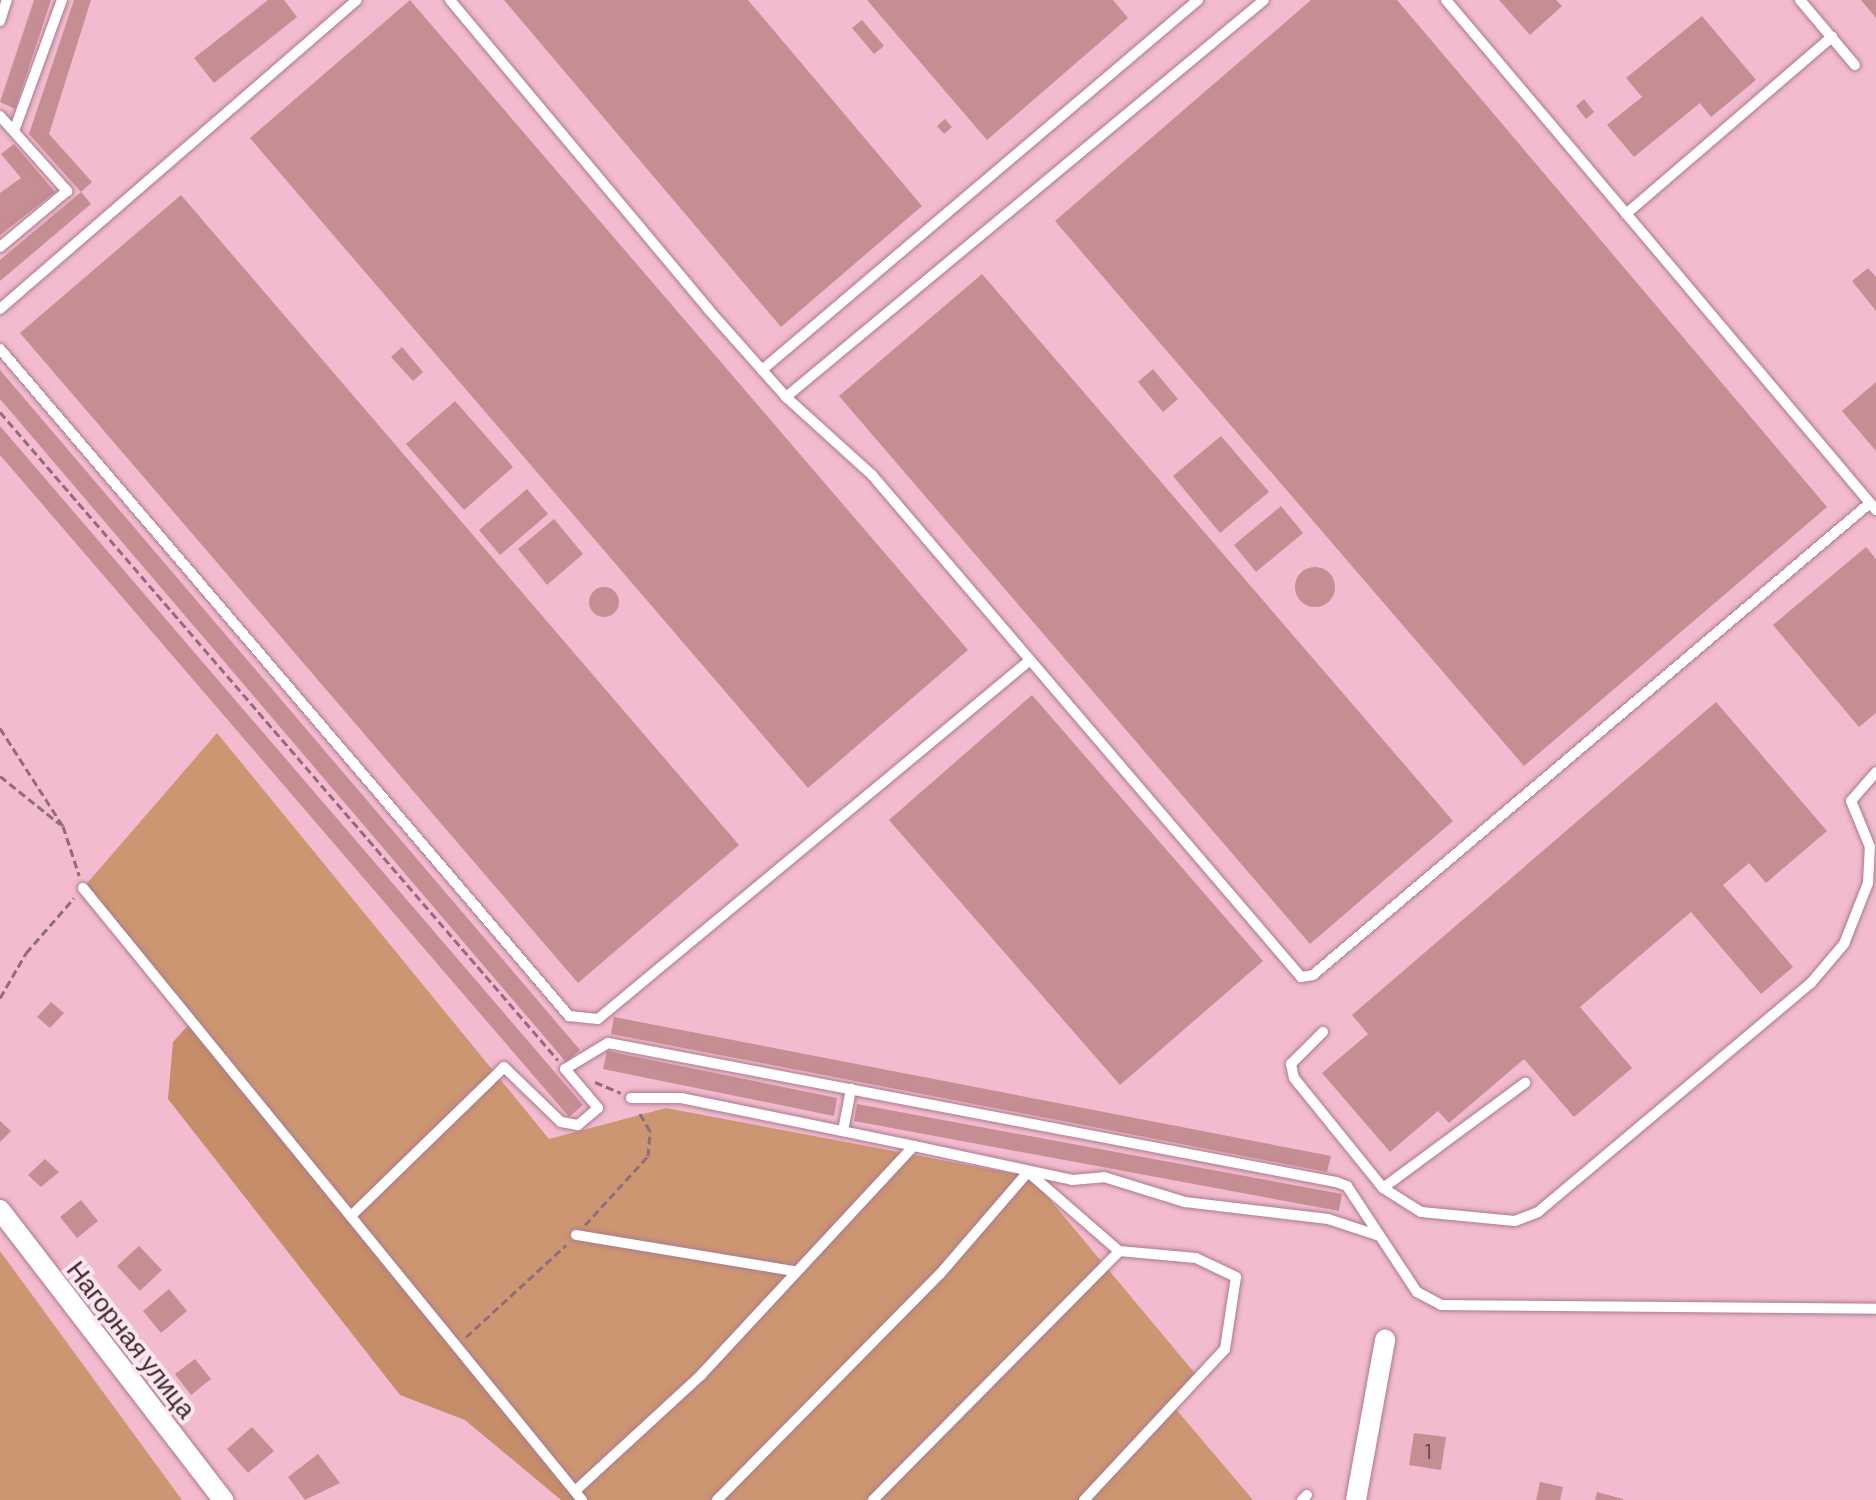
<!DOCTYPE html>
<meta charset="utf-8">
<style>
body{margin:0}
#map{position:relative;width:1876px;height:1500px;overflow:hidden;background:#f2bbcf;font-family:Barlow,sans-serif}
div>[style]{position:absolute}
.green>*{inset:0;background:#cc9672}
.forest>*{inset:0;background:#c58d68}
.building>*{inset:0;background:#c58e92}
.round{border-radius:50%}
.path>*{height:3px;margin-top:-1.5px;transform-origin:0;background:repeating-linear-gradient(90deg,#916c7a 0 8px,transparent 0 12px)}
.roads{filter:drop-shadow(0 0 2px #ac7a8d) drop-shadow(0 0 2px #ac7a8d)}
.lane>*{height:10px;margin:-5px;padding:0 5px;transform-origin:5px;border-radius:5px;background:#fff}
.street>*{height:20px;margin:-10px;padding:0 10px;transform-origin:10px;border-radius:10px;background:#fff}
span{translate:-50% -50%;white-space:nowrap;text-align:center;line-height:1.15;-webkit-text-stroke:8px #fee7ef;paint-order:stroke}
.number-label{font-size:22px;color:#5f4248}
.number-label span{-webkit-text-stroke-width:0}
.street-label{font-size:26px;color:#3d2830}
</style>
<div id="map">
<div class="green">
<div style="clip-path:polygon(217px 733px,549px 1139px,666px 1108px,1031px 1177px,1198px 1377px,1175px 1408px,1253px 1500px,582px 1500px,83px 888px)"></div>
<div style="clip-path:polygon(0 1251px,182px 1500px,0 1500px)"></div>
</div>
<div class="forest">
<div style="clip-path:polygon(194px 1019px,582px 1500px,561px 1500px,465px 1420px,400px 1395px,168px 1099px,173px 1042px)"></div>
</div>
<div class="building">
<div style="clip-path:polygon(34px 0,51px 0,15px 109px,0 102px)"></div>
<div style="clip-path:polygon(74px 0,91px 0,49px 134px,92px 182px,81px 192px,29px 134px)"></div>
<div style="clip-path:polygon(268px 0,284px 0,297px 17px,214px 83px,194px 58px)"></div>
<div style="clip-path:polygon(410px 0,968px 650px,808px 788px,250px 138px)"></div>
<div style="clip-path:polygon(504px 0,748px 0,922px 206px,781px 327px)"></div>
<div style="clip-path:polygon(867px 0,1113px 0,1128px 18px,987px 140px)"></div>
<div style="clip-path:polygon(1311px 0,1397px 0,1827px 507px,1524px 766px,1055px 221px)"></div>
<div style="clip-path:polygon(1499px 0,1556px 0,1562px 6px,1530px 35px)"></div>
<div style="clip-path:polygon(1861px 0,1876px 0,1876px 18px)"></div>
<div style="clip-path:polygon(1702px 16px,1756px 80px,1711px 117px,1700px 103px,1634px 157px,1607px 125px,1642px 97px,1626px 78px)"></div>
<div style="clip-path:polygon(862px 20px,884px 46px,874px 54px,852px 28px)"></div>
<div style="clip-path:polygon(1584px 99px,1594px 112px,1586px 119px,1576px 106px)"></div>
<div style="clip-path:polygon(945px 119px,952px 127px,944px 134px,937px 126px)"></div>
<div style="clip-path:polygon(14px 144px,55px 192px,0 235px,0 193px,21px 178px,1px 154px)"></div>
<div style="clip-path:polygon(81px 192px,91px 204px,0 281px,0 260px)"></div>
<div style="clip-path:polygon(181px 195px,739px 845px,578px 983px,20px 333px)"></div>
<div style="clip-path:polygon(1868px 268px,1876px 277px,1876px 311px,1852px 281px)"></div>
<div style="clip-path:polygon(982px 274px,1453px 821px,1310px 944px,839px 396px)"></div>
<div style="clip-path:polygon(402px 347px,423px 372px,413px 381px,391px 357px)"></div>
<div style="clip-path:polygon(1153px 369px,1178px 399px,1163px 412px,1138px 382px)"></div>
<div style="clip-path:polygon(0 370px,580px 1050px,566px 1062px,0 399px)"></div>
<div style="clip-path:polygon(1876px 382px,1876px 451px,1842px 411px)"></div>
<div style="clip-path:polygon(455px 401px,513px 467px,464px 510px,406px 444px)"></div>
<div style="clip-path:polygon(0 426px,583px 1105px,569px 1117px,0 455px)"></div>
<div style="clip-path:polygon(1221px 436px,1269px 492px,1220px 533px,1173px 476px)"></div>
<div style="clip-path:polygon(527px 489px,548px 514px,500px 555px,479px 530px)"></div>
<div style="clip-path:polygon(1281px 506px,1303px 533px,1256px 572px,1234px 545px)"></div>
<div style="clip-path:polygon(554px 519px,583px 554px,547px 585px,518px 549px)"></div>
<div style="clip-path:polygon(1866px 547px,1876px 559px,1876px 713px,1859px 727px,1773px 625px)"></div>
<div class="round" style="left:1295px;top:567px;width:40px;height:40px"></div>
<div class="round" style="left:589px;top:587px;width:30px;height:30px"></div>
<div style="clip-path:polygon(1032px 695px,1263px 961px,1120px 1085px,889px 820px)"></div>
<div style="clip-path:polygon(1716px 702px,1827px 831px,1766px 883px,1749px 863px,1723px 885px,1793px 967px,1761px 994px,1691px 912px,1580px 1007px,1632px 1068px,1574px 1117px,1524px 1059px,1449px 1123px,1438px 1111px,1390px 1152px,1322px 1073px,1368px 1034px,1352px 1015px)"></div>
<div style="clip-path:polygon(51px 1002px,64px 1013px,50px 1028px,37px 1017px)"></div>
<div style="clip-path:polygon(614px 1017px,1331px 1156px,1327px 1172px,611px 1034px)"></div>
<div style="clip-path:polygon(607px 1051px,837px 1098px,834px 1116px,603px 1069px)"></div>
<div style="clip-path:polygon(857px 1104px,1342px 1194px,1339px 1211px,854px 1121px)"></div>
<div style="clip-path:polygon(0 1121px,11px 1131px,0 1142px)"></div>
<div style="clip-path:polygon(45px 1159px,59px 1172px,41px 1187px,28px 1175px)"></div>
<div style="clip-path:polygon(81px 1200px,98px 1221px,77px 1238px,60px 1217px)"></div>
<div style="clip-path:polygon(139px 1246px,162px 1270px,140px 1291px,117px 1266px)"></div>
<div style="clip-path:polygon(169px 1289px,187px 1311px,161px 1333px,143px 1311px)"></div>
<div style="clip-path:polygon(195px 1359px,211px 1379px,191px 1395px,175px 1374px)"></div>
<div style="clip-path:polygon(252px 1427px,274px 1451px,248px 1473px,227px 1449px)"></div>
<div style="clip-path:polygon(1414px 1433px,1446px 1437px,1441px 1470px,1409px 1465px)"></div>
<div style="clip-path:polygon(318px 1454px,340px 1483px,305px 1500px,288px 1477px)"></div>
<div style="clip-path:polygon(1540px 1482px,1563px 1487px,1560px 1500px,1536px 1500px)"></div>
<div style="clip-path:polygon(1597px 1492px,1623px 1499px,1623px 1500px,1595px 1500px)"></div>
</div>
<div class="path">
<div style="left:0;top:412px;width:855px;rotate:49.27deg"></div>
<div style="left:0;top:728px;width:117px;rotate:57.3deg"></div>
<div style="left:63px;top:826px;width:52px;rotate:71.9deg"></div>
<div style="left:0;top:776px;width:77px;rotate:38.7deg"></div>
<div style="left:0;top:998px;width:52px;rotate:-60deg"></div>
<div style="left:26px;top:953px;width:73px;rotate:-48.9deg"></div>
<div style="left:595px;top:1082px;width:28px;rotate:23deg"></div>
<div style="left:585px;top:1225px;width:93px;rotate:-47.6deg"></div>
<div style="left:648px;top:1156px;width:25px;rotate:-85deg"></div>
<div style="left:650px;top:1131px;width:22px;rotate:-120deg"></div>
<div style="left:466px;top:1337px;width:136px;rotate:-42.6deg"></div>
</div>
<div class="roads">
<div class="lane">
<div style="left:450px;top:0;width:403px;rotate:50.1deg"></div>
<div style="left:708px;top:309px;width:118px;rotate:48.4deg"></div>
<div style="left:786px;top:397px;width:116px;rotate:42.2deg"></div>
<div style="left:872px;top:475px;width:660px;rotate:49.48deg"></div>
<div style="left:1301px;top:977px;width:12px;rotate:-9deg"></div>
<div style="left:1313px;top:975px;width:730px;rotate:-40.28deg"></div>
<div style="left:1446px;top:0;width:667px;rotate:49.86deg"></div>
<div style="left:1800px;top:0;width:85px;rotate:49.8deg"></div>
<div style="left:0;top:21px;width:22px;rotate:-72deg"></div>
<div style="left:0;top:116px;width:101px;rotate:48.2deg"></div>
<div style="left:67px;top:191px;width:87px;rotate:140.1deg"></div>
<div style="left:14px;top:131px;width:140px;rotate:-69.9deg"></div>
<div style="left:1626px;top:214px;width:272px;rotate:-40.7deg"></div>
<div style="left:0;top:309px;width:472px;rotate:-40.9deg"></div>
<div style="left:0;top:349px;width:877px;rotate:49.53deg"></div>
<div style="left:569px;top:1016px;width:29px;rotate:6deg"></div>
<div style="left:598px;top:1019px;width:560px;rotate:-39.71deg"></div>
<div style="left:762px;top:370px;width:572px;rotate:-40.32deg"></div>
<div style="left:786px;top:397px;width:621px;rotate:-39.71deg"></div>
<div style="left:83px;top:888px;width:790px;rotate:50.81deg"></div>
<div style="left:1323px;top:1032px;width:45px;rotate:135deg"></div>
<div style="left:1291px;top:1064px;width:14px;rotate:78deg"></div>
<div style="left:1294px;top:1078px;width:141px;rotate:51deg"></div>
<div style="left:1383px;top:1188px;width:45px;rotate:32.3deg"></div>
<div style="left:1421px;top:1212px;width:94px;rotate:5.5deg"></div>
<div style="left:1515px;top:1221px;width:25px;rotate:-21deg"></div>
<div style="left:1538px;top:1212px;width:356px;rotate:-40deg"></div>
<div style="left:1811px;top:983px;width:51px;rotate:-49.8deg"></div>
<div style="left:1844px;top:944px;width:66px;rotate:-68.5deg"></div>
<div style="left:1868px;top:883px;width:36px;rotate:-87deg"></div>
<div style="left:1870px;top:847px;width:50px;rotate:-112.4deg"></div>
<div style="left:1851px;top:801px;width:38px;rotate:-49deg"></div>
<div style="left:631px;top:1098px;width:50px"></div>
<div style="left:681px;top:1098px;width:238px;rotate:11.6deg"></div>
<div style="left:843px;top:1131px;width:43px;rotate:-79.2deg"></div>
<div style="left:1383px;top:1188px;width:177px;rotate:-36.5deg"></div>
<div style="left:352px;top:1215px;width:212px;rotate:-44.2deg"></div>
<div style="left:504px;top:1067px;width:79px;rotate:44deg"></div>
<div style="left:561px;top:1122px;width:17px;rotate:10deg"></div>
<div style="left:578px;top:1125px;width:26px;rotate:-40deg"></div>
<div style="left:598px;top:1108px;width:51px;rotate:-130.2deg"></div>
<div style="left:565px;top:1069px;width:50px;rotate:-31.2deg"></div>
<div style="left:608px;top:1043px;width:741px;rotate:10.81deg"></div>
<div style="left:1336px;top:1182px;width:12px;rotate:20deg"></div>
<div style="left:1347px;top:1186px;width:127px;rotate:56.6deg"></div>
<div style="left:1417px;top:1292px;width:27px;rotate:28deg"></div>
<div style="left:1441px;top:1305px;width:435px;rotate:0.5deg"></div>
<div style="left:576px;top:1235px;width:221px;rotate:9.4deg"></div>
<div style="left:575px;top:1491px;width:171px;rotate:-42.6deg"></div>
<div style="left:701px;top:1375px;width:313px;rotate:-47.1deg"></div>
<div style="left:914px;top:1146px;width:162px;rotate:12.1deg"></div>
<div style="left:1072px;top:1180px;width:32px;rotate:-5deg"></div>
<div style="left:1104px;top:1177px;width:85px;rotate:17.2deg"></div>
<div style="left:1185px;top:1202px;width:144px;rotate:6.8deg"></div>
<div style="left:1328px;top:1219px;width:52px;rotate:18.1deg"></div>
<div style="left:717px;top:1500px;width:317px;rotate:-45.4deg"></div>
<div style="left:940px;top:1274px;width:135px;rotate:-49.2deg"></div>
<div style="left:1028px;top:1172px;width:121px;rotate:41deg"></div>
<div style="left:873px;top:1500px;width:350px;rotate:-45.3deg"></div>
<div style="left:1119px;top:1251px;width:77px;rotate:5.2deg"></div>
<div style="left:1196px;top:1258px;width:44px;rotate:25.4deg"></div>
<div style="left:1236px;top:1277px;width:73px;rotate:98.7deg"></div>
<div style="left:1225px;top:1349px;width:207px;rotate:133deg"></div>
<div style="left:1302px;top:1500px;width:7px;rotate:-45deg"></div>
</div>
<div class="street">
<div style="left:0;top:1210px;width:366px;rotate:52.4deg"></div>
<div style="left:1356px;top:1500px;width:163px;rotate:-79.7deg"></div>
</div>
</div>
<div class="number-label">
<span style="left:1428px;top:1451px">1</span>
</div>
<div class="street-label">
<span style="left:132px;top:1339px;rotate:52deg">Нагорная улица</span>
</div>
</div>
